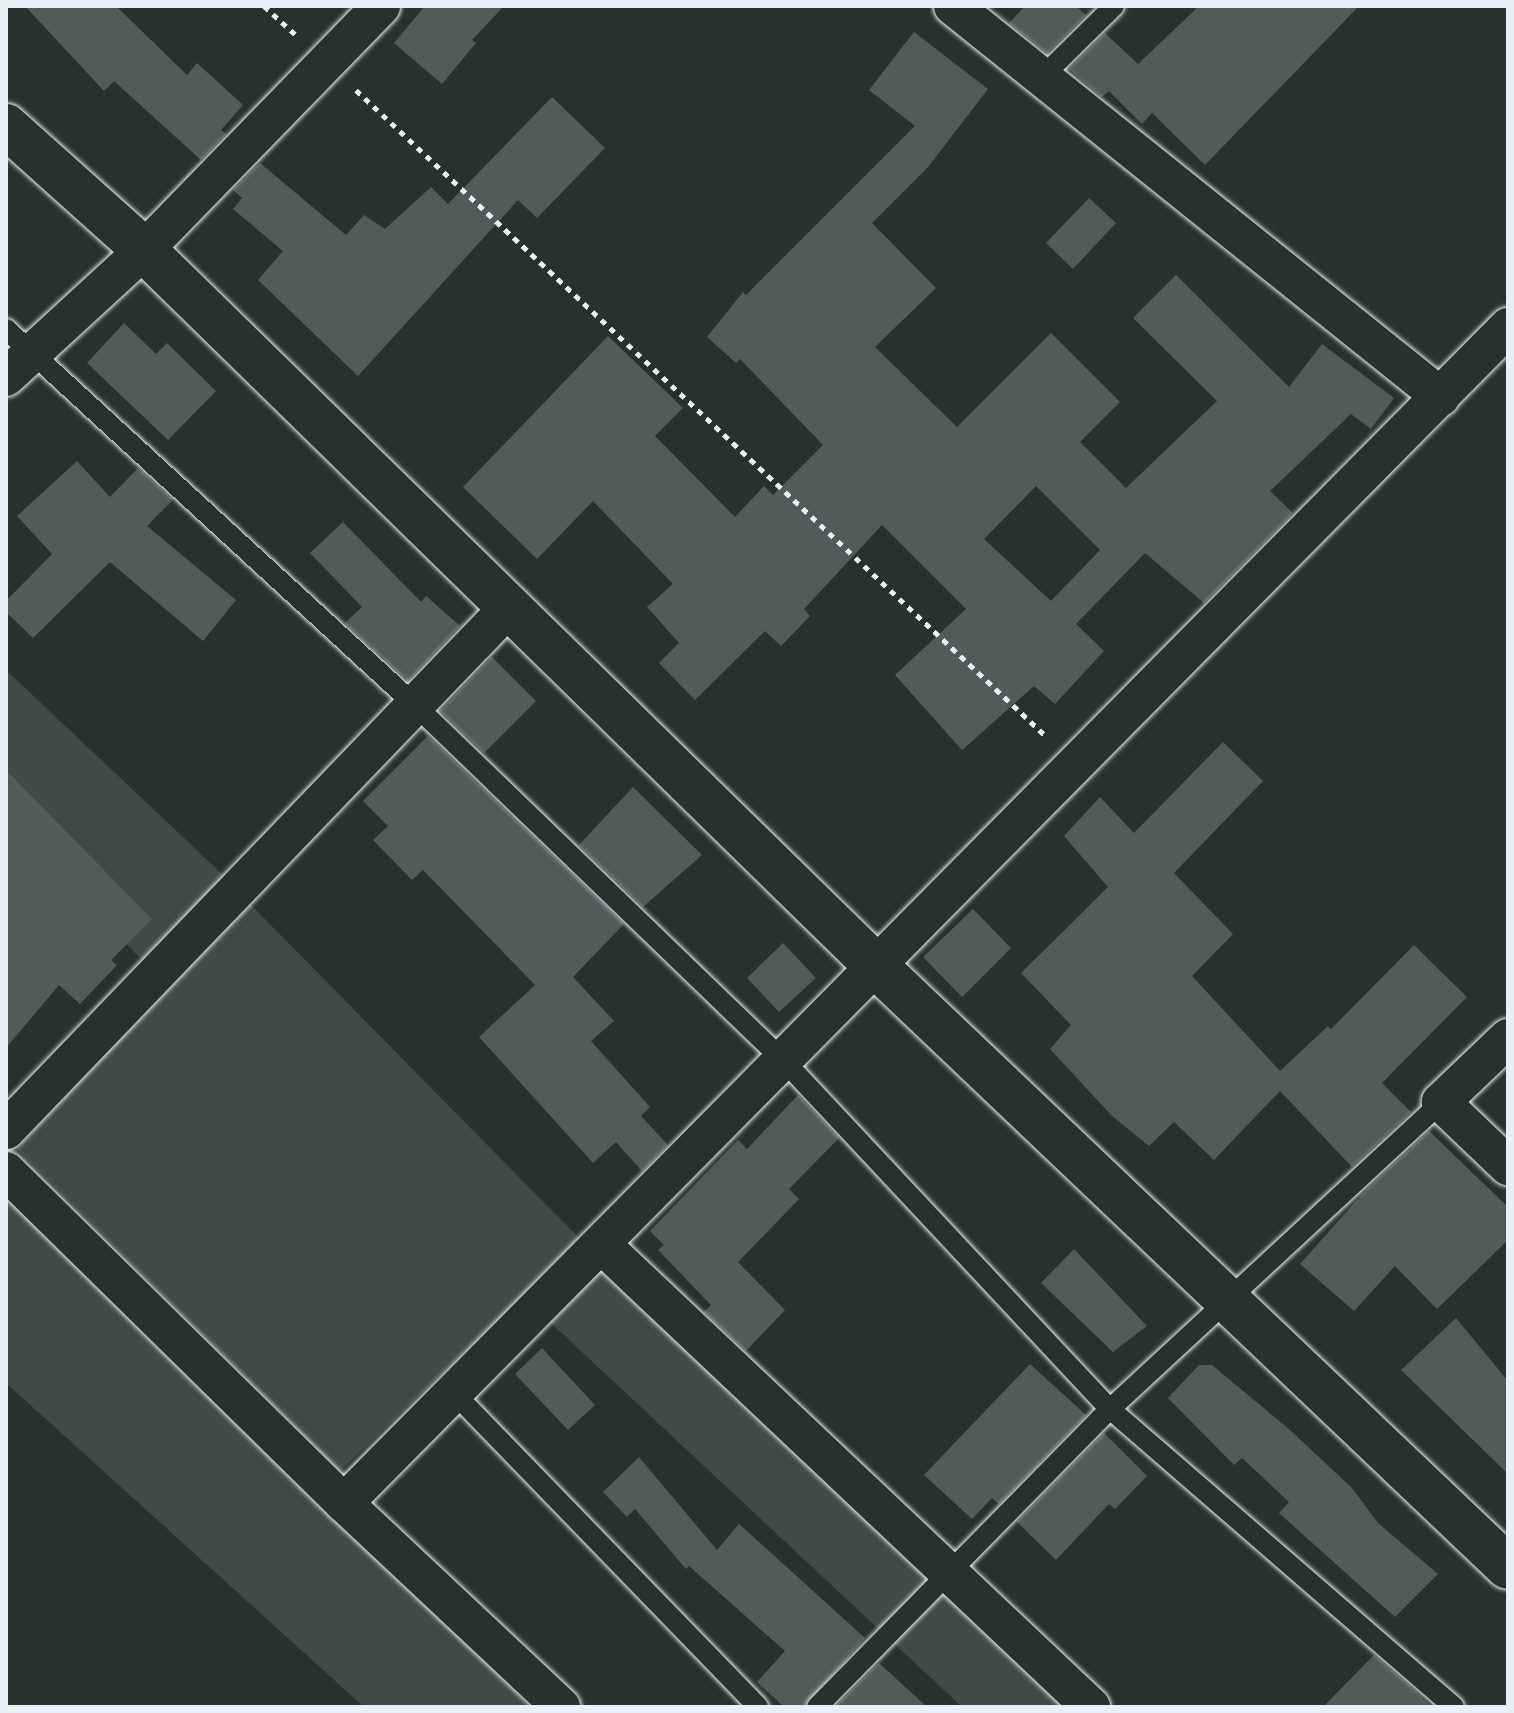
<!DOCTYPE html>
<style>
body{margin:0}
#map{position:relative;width:1514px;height:1713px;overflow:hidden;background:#26332d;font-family:Mynerve,sans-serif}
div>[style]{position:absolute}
.green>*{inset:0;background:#3e4b47}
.building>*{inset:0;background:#505c59}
.path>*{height:5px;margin-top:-2.5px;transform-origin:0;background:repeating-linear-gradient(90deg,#e8f1f8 0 6px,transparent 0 12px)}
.roads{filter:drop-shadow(0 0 2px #e8f1f8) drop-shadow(0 0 2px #e8f1f8)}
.lane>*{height:20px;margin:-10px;padding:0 10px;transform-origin:10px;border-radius:10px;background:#26332d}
.street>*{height:38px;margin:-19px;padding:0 19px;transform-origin:19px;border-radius:19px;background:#26332d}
.secondary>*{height:44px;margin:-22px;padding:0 22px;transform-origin:22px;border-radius:22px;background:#26332d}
span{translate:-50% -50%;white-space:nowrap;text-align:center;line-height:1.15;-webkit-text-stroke:7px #26332d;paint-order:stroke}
.frame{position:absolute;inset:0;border:8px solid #e8f1f8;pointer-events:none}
</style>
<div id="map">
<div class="green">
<div style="clip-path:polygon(6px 670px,238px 889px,156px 974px,6px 823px)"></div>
<div style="clip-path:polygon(248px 902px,581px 1240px,340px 1471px,17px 1149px)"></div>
<div style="clip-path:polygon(6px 1172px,530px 1707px,364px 1707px,6px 1383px)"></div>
<div style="clip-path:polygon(602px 1245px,1092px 1707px,962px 1707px,537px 1310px)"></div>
</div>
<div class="building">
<div style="clip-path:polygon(25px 6px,116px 6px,187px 75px,197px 63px,243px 105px,221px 130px,226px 134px,201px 160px,114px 81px,104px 91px)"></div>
<div style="clip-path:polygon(425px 6px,504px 6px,472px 40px,476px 43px,442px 84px,394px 43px)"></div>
<div style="clip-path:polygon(1025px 6px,1076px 6px,1086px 15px,1047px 53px,1009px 23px)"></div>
<div style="clip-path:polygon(1199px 6px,1359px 6px,1205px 165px,1152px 113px,1142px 124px,1109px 91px,1102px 97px,1069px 69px,1105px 33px,1138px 64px)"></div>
<div style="clip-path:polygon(evenodd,914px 32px,988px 89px,928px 167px,872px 223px,936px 288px,875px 347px,957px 427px,1051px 333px,1120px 402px,1080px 442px,1126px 488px,1217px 401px,1133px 318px,1176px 275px,1289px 387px,1322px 344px,1394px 398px,1371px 429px,1351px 414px,1270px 491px,1293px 513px,1204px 603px,1145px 553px,1076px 624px,1104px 651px,1055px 704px,1034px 686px,962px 750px,895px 675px,966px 609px,882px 525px,804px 609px,810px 616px,781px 646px,765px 631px,695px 700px,659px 663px,679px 643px,647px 607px,673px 584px,593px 501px,537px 559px,463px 487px,608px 336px,683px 408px,655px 436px,735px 517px,764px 486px,773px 495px,823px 445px,740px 359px,736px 363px,707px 337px,743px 292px,746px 295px,915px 126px,869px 90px,914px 32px,1036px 486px,1100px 550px,1051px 601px,984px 539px,1036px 486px)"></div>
<div style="clip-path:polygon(552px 97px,605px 148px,537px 218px,518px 200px,358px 376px,258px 280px,283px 251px,233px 209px,242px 198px,233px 190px,260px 163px,346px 235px,364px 215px,385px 229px,431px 187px,448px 204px)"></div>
<div style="clip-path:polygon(1089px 198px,1116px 223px,1073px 269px,1046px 243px)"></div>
<div style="clip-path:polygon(124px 323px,156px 354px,167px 343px,216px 391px,168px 440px,87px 363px)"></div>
<div style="clip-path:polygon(77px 461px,110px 497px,138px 468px,173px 500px,147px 526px,236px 600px,203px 641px,110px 562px,33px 638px,6px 612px,6px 601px,52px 554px,17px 516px)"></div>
<div style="clip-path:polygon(343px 522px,421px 602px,426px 596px,460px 626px,408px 681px,345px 623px,362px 607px,310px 553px)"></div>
<div style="clip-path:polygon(492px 657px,536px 701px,484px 753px,440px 711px)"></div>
<div style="clip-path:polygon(428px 736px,624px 924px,573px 977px,614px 1021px,591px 1041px,650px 1107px,641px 1116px,668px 1145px,642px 1171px,616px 1142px,593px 1163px,479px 1037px,535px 985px,423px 870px,412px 880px,373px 840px,388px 826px,363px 801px)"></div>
<div style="clip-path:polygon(1223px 742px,1263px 781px,1174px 873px,1233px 934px,1192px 976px,1280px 1071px,1328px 1026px,1331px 1029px,1414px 945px,1467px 997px,1382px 1083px,1411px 1112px,1352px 1167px,1280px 1091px,1214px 1160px,1174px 1122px,1149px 1146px,1112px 1116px,1050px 1049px,1071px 1025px,1021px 973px,1108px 887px,1064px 836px,1100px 797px,1134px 833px)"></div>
<div style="clip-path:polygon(6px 770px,152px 919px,111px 960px,117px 965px,80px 1004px,59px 985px,6px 1048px)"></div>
<div style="clip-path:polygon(633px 787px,702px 855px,643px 907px,579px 845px)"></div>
<div style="clip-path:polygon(973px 909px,1011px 948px,962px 997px,923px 957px)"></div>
<div style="clip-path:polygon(783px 943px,816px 978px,779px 1012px,747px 978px)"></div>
<div style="clip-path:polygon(798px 1095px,839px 1138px,789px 1189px,799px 1199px,738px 1262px,785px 1310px,746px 1351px,704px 1312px,711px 1305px,658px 1250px,664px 1245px,650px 1231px,738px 1140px,747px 1149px)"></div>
<div style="clip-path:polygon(1429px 1131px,1508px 1207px,1508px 1240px,1437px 1309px,1395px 1266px,1354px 1311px,1300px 1264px,1366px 1190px)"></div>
<div style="clip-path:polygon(1074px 1249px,1147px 1326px,1113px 1352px,1041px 1283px)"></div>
<div style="clip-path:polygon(1456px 1318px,1508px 1381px,1508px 1474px,1401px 1370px)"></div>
<div style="clip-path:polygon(542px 1348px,595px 1405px,568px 1430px,515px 1374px)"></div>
<div style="clip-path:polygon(1030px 1364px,1086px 1415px,999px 1504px,992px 1498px,972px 1519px,924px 1475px)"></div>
<div style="clip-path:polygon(1199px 1365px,1212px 1365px,1290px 1430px,1352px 1488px,1378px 1523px,1438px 1574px,1395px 1617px,1279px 1513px,1289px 1502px,1242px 1458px,1234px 1465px,1168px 1398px)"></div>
<div style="clip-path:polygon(1104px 1433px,1147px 1476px,1115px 1509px,1109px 1504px,1056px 1560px,1017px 1522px)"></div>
<div style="clip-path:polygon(639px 1457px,717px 1550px,739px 1524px,865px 1638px,804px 1707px,784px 1707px,757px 1682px,785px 1651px,689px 1566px,686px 1569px,635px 1509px,627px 1517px,603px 1492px)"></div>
<div style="clip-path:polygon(1374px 1655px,1410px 1686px,1431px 1707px,1323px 1707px)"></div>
<div style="clip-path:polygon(879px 1663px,927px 1707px,835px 1707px)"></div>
</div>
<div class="path">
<div style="left:264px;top:6px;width:43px;rotate:42.2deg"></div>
<div style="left:356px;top:90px;width:947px;rotate:43.12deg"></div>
</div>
<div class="roads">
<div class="lane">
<div style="left:1042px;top:77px;width:101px;rotate:-44.6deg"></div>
<div style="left:6px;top:329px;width:556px;rotate:42.59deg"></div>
<div style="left:415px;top:705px;width:514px;rotate:43.98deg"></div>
<div style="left:785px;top:1062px;width:475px;rotate:46.9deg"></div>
<div style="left:1110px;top:1409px;width:455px;rotate:40.9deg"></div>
<div style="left:454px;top:1393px;width:437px;rotate:45.9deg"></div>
<div style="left:817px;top:1707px;width:418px;rotate:-45.5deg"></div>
<div style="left:1110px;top:1409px;width:451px;rotate:-42.8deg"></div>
</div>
<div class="street">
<div style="left:953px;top:6px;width:625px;rotate:38.7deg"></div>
<div style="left:6px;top:377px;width:188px;rotate:-42.6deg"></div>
<div style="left:144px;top:250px;width:340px;rotate:-45.8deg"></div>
<div style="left:1508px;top:1038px;width:93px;rotate:136.3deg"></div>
<div style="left:1441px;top:1102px;width:93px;rotate:43.7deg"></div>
<div style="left:6px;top:1130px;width:727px;rotate:-46.11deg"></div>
<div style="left:6px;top:1171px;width:474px;rotate:44.5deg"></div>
<div style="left:344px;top:1503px;width:298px;rotate:43.2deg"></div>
<div style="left:602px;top:1245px;width:673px;rotate:43.37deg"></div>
<div style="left:344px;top:1503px;width:1655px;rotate:-45.29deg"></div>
</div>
<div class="secondary">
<div style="left:6px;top:126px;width:186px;rotate:41.9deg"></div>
<div style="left:144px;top:250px;width:1027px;rotate:44.37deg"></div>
<div style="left:878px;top:968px;width:869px;rotate:43.56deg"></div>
</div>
</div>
<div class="frame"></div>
</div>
